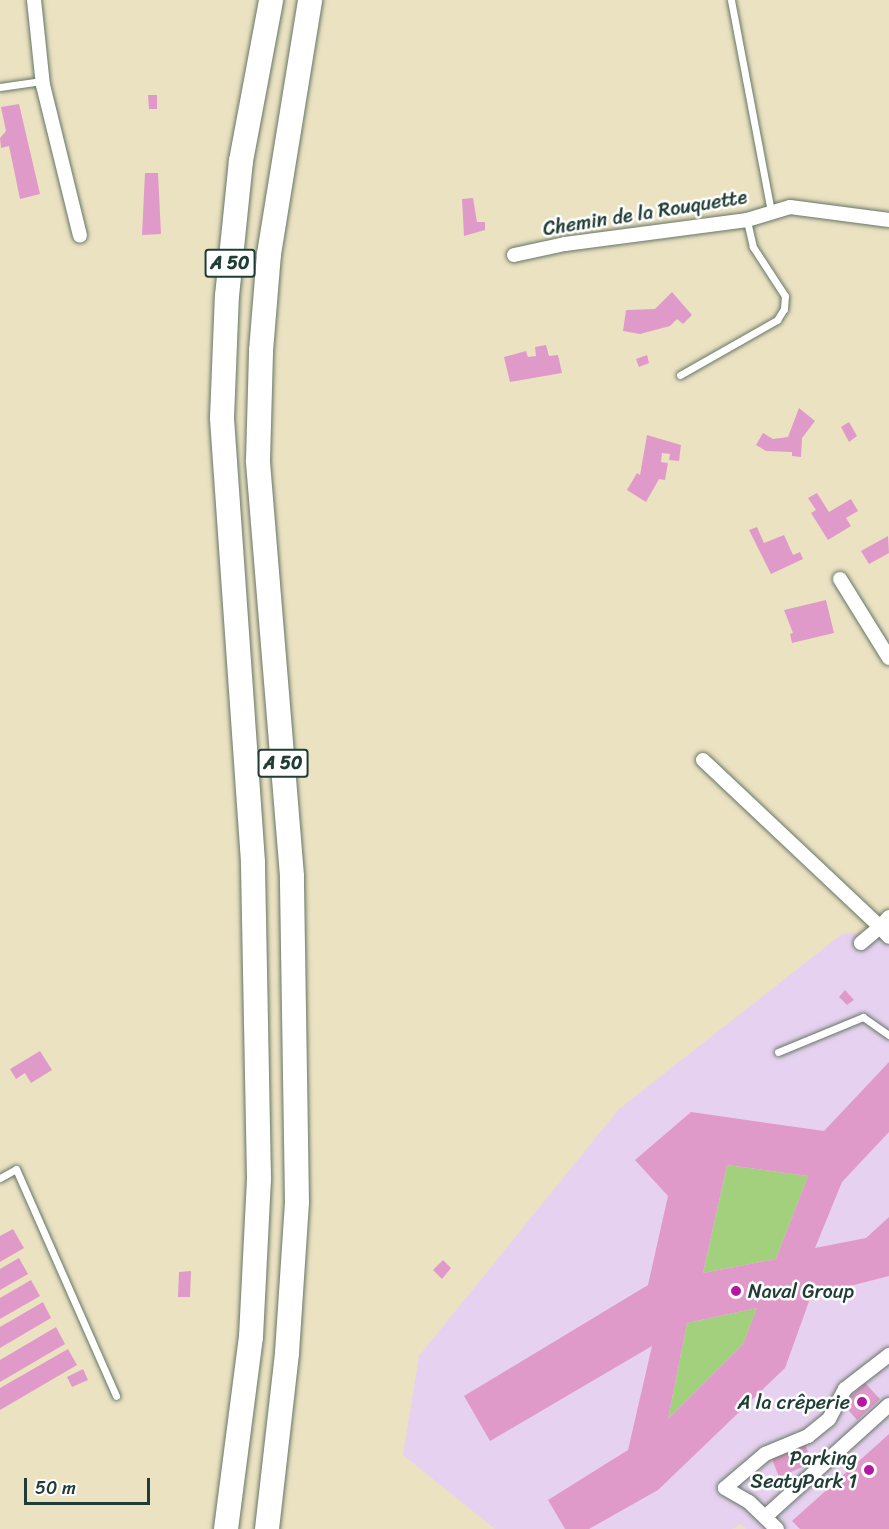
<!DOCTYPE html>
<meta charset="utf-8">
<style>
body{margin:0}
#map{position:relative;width:889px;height:1529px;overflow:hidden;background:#ebe2c2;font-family:Sriracha,sans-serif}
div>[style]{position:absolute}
.built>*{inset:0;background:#e6d2f0}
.green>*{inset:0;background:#a2d07d}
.building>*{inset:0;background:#e09aca}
.roads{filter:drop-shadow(0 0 2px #676) drop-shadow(0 0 2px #676)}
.lane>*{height:7px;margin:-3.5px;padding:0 3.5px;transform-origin:3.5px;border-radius:3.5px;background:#fff}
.street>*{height:14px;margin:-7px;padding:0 7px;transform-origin:7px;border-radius:7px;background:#fff}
.highway>*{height:24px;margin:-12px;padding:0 12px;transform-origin:12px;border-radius:12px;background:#fff}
.dots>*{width:16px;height:16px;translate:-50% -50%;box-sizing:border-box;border:3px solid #fff;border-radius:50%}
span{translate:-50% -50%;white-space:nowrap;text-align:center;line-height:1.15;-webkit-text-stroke:5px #fff;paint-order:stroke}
.shield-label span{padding:2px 4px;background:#fff;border:2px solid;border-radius:4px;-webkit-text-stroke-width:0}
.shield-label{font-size:18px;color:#1f3d34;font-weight:700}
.street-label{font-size:20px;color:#1f3d34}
.poi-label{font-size:20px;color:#1f3d34}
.left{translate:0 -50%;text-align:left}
.right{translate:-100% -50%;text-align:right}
.scale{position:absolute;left:24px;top:1478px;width:126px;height:27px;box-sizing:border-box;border:3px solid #1f3d34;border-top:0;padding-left:8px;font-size:18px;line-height:21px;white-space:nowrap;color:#1f3d34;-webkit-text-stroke:4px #fff;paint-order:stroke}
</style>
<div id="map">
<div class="built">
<div style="clip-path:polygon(889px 931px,889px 1529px,747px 1529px,741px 1524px,732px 1529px,495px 1529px,403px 1455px,419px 1356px,619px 1109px,842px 934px)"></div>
</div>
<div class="green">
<div style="clip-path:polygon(727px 1165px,808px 1176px,776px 1259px,703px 1273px)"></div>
<div style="clip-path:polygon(757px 1308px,743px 1344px,668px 1419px,687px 1323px)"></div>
</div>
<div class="building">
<div style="clip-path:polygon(148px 95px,157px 95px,157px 109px,149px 109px)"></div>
<div style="clip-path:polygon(19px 104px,40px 194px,20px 199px,9px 146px,1px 148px,0 138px,6px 131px,1px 107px)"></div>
<div style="clip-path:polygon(145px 173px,158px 173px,161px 234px,142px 235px)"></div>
<div style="clip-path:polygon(473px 198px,477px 222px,485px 222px,485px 230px,464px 236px,462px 199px)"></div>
<div style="clip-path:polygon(672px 292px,692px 315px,683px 324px,677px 319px,670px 326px,640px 334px,623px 331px,626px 310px,655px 309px)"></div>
<div style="clip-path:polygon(546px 345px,549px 356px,558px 355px,562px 373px,510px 382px,504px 357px,526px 351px,528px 357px,536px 356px,535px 347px)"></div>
<div style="clip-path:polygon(647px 355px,649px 363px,639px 367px,636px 359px)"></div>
<div style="clip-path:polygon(799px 408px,815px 421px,802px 438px,801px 457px,792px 456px,792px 452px,766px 451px,756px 445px,763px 433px,773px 439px,788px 437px)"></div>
<div style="clip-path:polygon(849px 422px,857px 436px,849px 442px,841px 427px)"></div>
<div style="clip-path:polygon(647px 435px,681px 445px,679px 461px,669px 460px,670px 454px,662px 453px,661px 462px,668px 463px,665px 480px,659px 479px,646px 502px,627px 490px,637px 473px,640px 475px)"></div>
<div style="clip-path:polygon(817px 493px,829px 512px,851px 499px,858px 511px,846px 518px,851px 526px,828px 540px,811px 513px,816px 510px,808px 498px)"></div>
<div style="clip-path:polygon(757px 527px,764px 543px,784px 535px,793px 555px,800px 552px,803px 559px,771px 574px,749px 530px)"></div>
<div style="clip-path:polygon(888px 536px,889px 553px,869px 564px,861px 551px)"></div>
<div style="clip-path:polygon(826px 600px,834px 633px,792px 643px,790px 634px,793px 633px,784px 610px)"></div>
<div style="clip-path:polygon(845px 990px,854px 1000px,847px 1005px,839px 997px)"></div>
<div style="clip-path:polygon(40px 1051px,52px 1070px,31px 1083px,25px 1073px,16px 1079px,10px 1069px)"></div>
<div style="clip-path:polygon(evenodd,889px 1062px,889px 1132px,842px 1182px,815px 1248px,866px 1238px,889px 1217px,889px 1276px,811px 1296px,785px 1368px,658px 1490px,589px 1529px,565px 1529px,548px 1500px,628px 1450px,652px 1346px,490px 1441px,464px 1396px,648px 1285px,668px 1196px,635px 1160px,691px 1112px,824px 1131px,889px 1062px,727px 1165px,808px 1176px,776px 1259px,703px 1273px,727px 1165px,889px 1062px,757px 1308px,743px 1344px,668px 1419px,687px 1323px,757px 1308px)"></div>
<div style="clip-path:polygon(13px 1229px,24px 1248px,0 1262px,0 1236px)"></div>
<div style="clip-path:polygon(19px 1258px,28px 1274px,0 1290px,0 1269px)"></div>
<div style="clip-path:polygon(443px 1260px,451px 1268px,442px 1279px,433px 1270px)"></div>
<div style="clip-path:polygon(191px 1271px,190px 1297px,178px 1297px,179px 1272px)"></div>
<div style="clip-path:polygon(31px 1280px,40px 1296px,0 1319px,0 1298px)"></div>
<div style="clip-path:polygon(43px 1302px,51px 1318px,0 1348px,0 1327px)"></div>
<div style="clip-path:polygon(56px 1327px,65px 1344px,0 1382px,0 1360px)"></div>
<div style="clip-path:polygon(68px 1349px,77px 1365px,0 1410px,0 1388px)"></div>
<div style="clip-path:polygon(83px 1369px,88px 1380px,72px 1387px,67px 1377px)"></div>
<div style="clip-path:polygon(865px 1383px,880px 1399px,857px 1420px,843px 1404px)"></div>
<div style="clip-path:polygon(889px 1434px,889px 1529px,800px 1529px,792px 1521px)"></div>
<div style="clip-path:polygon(804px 1441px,812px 1463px,779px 1477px,770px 1454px)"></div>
</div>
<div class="roads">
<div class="lane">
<div style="left:731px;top:0;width:215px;rotate:79.3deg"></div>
<div style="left:0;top:87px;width:42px;rotate:-8.1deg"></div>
<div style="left:680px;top:375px;width:112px;rotate:-29.6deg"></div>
<div style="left:777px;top:320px;width:13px;rotate:-58deg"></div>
<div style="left:784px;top:309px;width:13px;rotate:-86deg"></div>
<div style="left:785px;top:296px;width:59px;rotate:-123.1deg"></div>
<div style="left:753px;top:247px;width:28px;rotate:-103deg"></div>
<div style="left:778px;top:1052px;width:92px;rotate:-22.4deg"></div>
<div style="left:863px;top:1017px;width:32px;rotate:35deg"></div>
<div style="left:0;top:1178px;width:18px;rotate:-29deg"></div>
<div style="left:16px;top:1169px;width:248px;rotate:66.2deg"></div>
</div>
<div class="street">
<div style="left:34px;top:0;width:85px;rotate:84deg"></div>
<div style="left:43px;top:85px;width:155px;rotate:76.2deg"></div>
<div style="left:514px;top:255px;width:52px;rotate:-12.2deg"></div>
<div style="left:565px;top:244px;width:184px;rotate:-7.5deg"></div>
<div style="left:747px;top:220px;width:45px;rotate:-16.8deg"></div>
<div style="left:790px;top:207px;width:100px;rotate:7.5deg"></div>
<div style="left:840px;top:579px;width:93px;rotate:58.2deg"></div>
<div style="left:703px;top:760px;width:243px;rotate:43.3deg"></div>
<div style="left:880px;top:927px;width:25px;rotate:140deg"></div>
<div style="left:889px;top:917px;width:13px;rotate:132deg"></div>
<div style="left:880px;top:927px;width:13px;rotate:48deg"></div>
<div style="left:765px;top:1517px;width:167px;rotate:-42.1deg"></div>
<div style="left:777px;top:1529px;width:39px;rotate:-136deg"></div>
<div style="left:749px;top:1502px;width:28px;rotate:-150deg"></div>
<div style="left:725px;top:1488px;width:52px;rotate:-40.4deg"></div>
<div style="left:765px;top:1454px;width:47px;rotate:-22.7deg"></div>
<div style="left:808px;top:1436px;width:27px;rotate:-39deg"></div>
<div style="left:829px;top:1419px;width:34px;rotate:-62deg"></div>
<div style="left:845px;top:1389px;width:56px;rotate:-37.7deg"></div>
</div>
<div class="highway">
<div style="left:226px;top:1529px;width:194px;rotate:-82.6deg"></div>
<div style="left:251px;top:1337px;width:158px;rotate:-87.1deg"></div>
<div style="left:259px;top:1179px;width:317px;rotate:-91.1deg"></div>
<div style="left:253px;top:862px;width:445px;rotate:-94deg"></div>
<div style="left:222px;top:418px;width:122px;rotate:-87.7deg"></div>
<div style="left:227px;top:296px;width:136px;rotate:-84.1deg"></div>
<div style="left:241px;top:161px;width:164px;rotate:-79.4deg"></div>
<div style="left:267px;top:1529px;width:177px;rotate:-83.5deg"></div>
<div style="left:287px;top:1353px;width:151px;rotate:-86.2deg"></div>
<div style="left:297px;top:1202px;width:326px;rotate:-90.9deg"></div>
<div style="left:292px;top:876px;width:417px;rotate:-94.7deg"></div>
<div style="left:258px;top:460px;width:109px;rotate:-88.4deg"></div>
<div style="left:261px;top:351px;width:97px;rotate:-85.3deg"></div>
<div style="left:269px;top:254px;width:257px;rotate:-80.8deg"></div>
</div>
</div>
<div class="dots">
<div style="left:736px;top:1291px;background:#b5179e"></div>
<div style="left:862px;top:1402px;background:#b5179e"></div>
<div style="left:869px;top:1470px;background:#b5179e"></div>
</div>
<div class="shield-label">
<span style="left:230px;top:263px">A 50</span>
<span style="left:283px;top:763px">A 50</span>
</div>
<div class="street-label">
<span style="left:645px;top:213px;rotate:-9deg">Chemin de la Rouquette</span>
</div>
<div class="poi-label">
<span class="left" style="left:748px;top:1291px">Naval Group</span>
<span class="right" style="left:850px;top:1402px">A la crêperie</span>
<span class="right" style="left:857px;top:1470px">Parking<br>SeatyPark 1</span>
</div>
<div class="scale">50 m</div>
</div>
